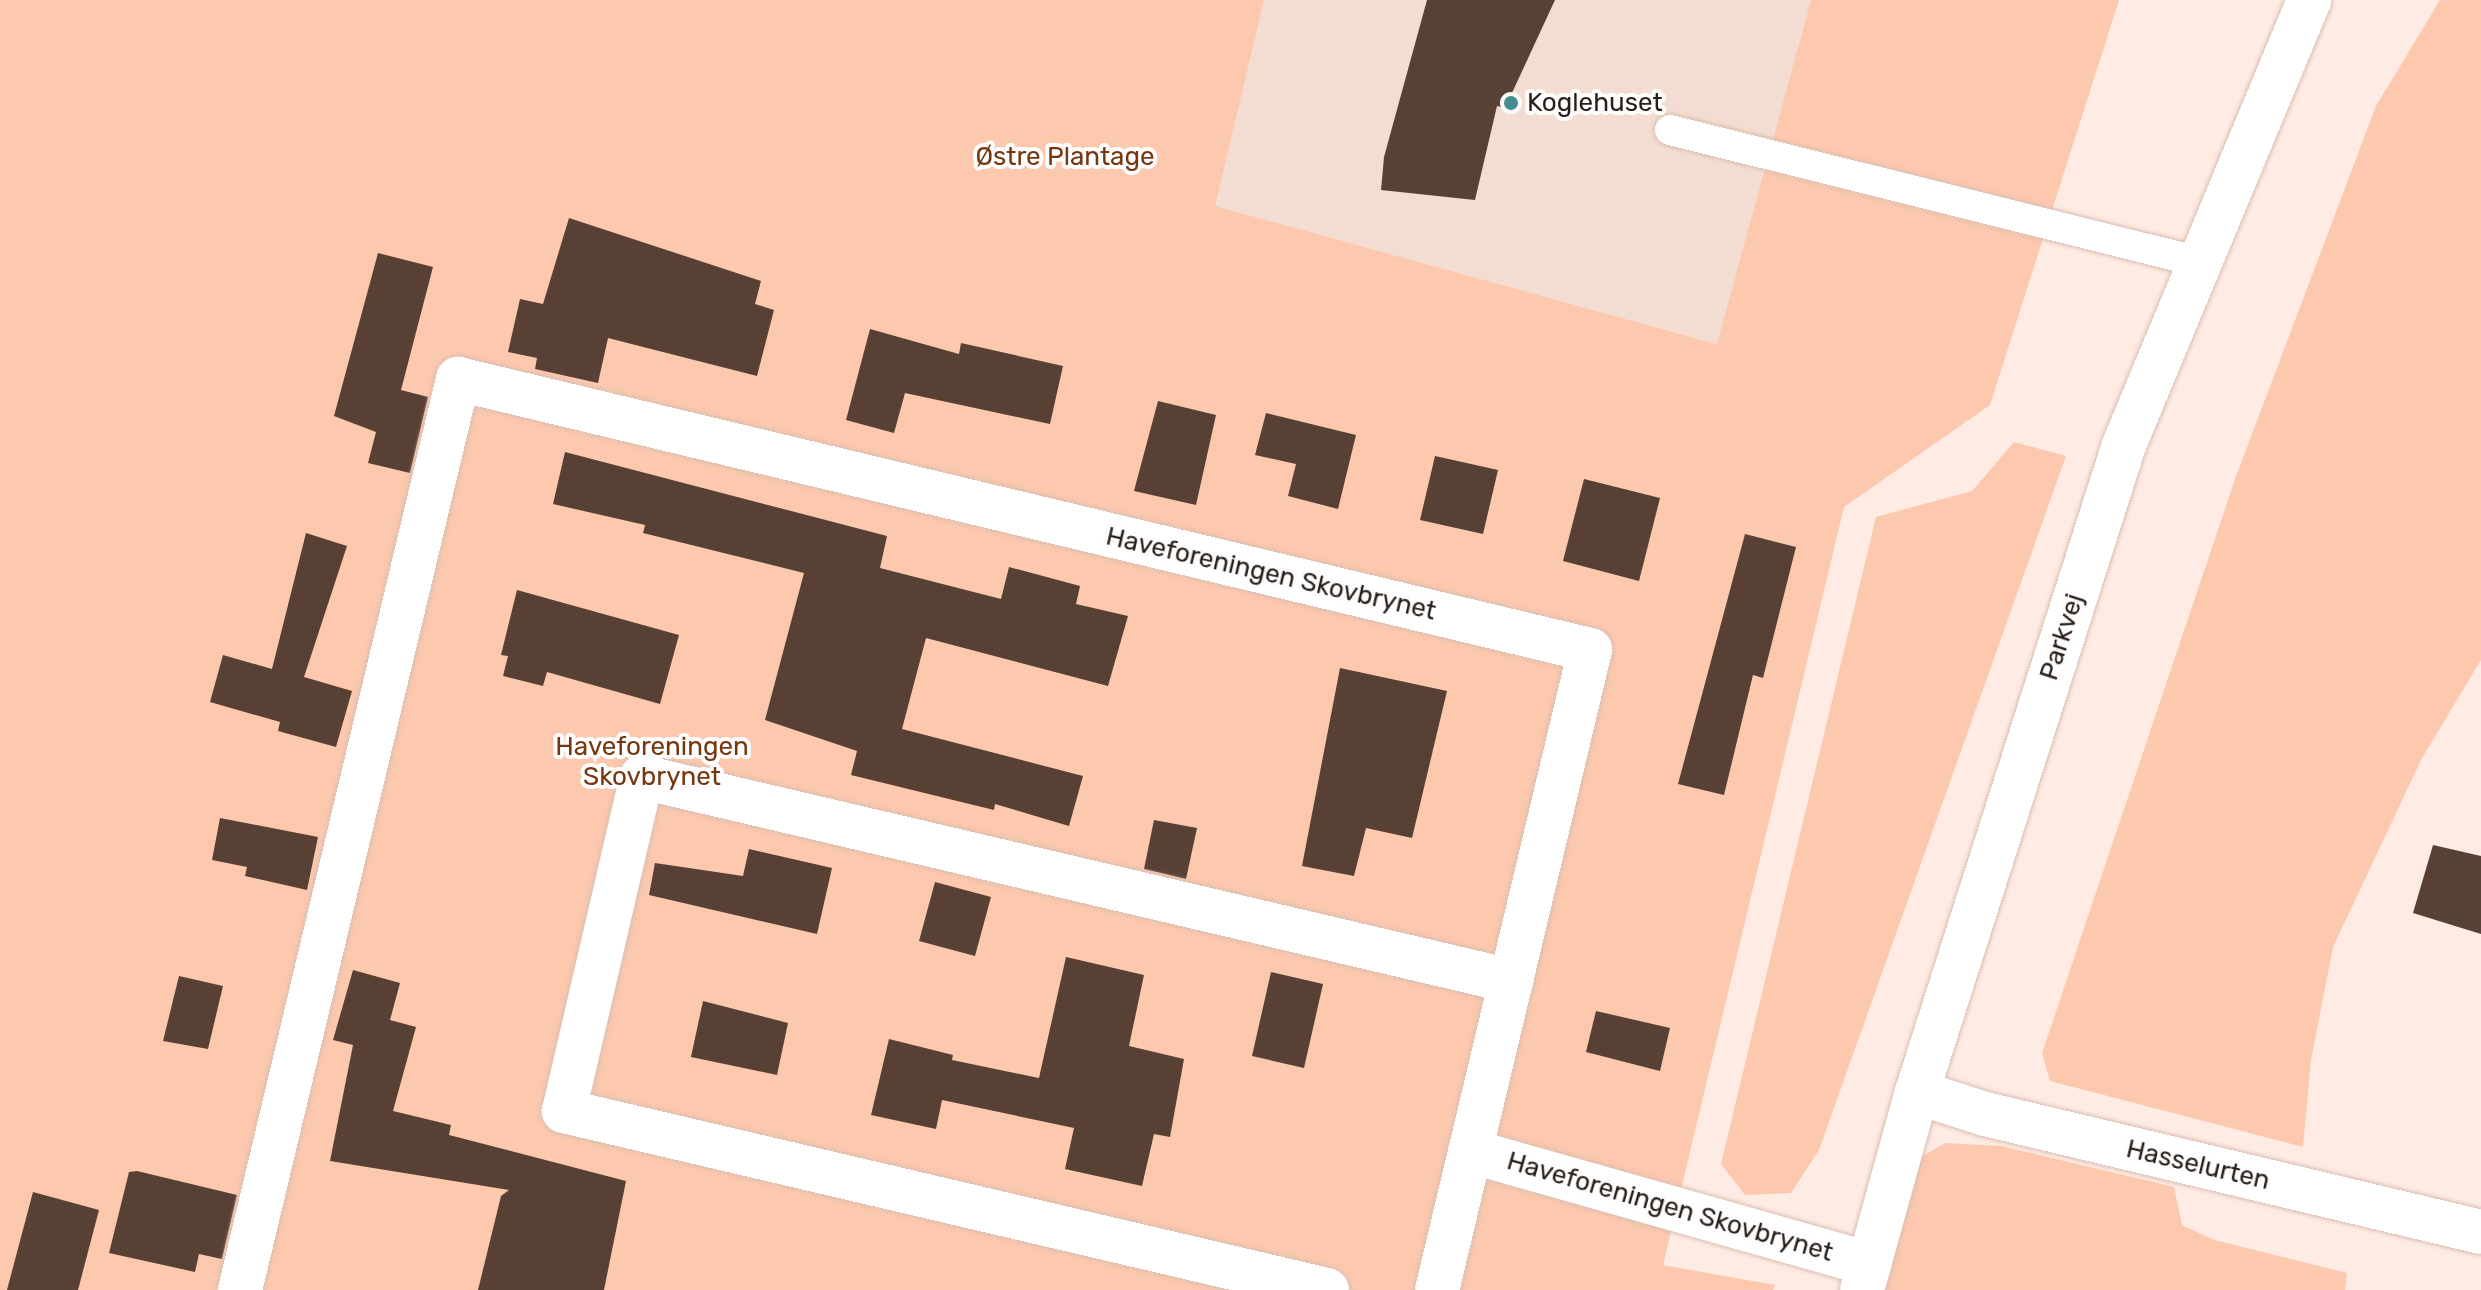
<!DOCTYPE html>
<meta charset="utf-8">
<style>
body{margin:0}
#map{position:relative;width:2481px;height:1290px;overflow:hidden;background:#feece4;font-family:Rubik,sans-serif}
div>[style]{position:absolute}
.built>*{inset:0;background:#f3ddd2}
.green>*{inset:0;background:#fcc8ae}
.building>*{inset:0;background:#584035}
.roads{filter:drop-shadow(0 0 2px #dabeb1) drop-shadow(0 0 2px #dabeb1)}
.service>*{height:30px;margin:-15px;padding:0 15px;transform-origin:15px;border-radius:15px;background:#fff}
.minor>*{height:44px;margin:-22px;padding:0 22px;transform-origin:22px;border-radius:22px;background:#fff}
.dots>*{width:22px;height:22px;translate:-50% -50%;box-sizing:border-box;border:4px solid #fdfdfd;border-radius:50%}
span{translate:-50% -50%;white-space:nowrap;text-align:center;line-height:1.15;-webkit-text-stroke:8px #fdfdfd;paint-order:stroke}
.poi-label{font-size:26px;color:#291f1a}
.left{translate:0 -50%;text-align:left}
.park-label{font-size:26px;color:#753710}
.street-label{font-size:26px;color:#291f1a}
</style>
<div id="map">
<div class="built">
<div style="clip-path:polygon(1264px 0,1811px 0,1718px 344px,1214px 206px)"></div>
</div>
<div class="green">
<div style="clip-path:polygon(0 0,1264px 0,1215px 206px,1717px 344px,1811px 0,2119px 0,1990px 405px,1844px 507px,1663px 1265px,1775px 1285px,1773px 1290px,0 1290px)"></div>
<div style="clip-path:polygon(2440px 0,2481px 0,2481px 660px,2421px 760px,2333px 947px,2311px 1060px,2303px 1147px,2050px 1081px,2042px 1053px,2235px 479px,2376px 106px)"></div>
<div style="clip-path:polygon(2014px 442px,2066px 456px,1819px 1150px,1791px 1193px,1745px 1195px,1721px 1164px,1876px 517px,1972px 491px)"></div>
<div style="clip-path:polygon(1945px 1143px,2001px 1146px,2174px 1187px,2182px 1225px,2214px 1240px,2347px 1273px,2345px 1290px,1880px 1290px,1920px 1158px)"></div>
</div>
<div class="building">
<div style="clip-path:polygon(1427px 0,1555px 0,1505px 108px,1497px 106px,1475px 200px,1381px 190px,1384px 157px)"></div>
<div style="clip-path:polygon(569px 218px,761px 281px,755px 304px,774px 310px,757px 376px,608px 338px,598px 383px,535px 369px,537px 358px,508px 352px,520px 299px,543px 304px)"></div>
<div style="clip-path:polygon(378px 253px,433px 267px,401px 390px,428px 397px,410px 473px,368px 463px,376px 432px,334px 416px)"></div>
<div style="clip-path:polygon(870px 329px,959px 354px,961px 343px,1063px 366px,1050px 424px,905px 393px,894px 433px,846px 420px)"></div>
<div style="clip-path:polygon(1158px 401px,1216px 415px,1196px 505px,1134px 491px)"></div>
<div style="clip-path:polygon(1266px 413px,1356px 435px,1338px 509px,1288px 496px,1296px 464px,1255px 455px)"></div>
<div style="clip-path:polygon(565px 452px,887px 536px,880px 568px,1001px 599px,1009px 567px,1080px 586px,1076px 604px,1128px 616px,1108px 686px,926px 638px,902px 729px,1083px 776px,1069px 826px,995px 804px,994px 810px,851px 775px,857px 751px,765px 720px,804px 573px,643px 533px,645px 525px,553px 504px)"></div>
<div style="clip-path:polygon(1435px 456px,1498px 470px,1483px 534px,1420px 520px)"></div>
<div style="clip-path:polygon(1584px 479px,1660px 498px,1639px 581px,1563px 561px)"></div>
<div style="clip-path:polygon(306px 533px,347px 546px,304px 677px,352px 691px,336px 747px,278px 731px,280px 722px,210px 702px,223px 655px,272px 669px)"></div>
<div style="clip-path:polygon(1745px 534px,1796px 547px,1763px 678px,1753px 675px,1724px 795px,1678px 784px)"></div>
<div style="clip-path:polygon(517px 590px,679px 635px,660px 704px,547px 672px,543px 686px,503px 676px,508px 656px,501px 655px)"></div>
<div style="clip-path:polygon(1340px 668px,1447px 691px,1412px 838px,1366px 828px,1354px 876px,1302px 866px)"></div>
<div style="clip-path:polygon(220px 818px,318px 837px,307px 890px,245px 876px,247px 867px,212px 860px)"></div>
<div style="clip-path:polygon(1154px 820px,1197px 828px,1186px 879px,1144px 869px)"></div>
<div style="clip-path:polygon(2433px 845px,2481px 856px,2481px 934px,2413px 913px)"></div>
<div style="clip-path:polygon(749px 849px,832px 868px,817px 934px,649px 895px,655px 863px,743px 876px)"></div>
<div style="clip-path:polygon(935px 882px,991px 897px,975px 956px,919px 941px)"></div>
<div style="clip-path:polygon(1066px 957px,1144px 975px,1129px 1046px,1184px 1059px,1170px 1137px,1154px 1134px,1142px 1186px,1065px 1169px,1074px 1128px,942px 1100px,936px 1129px,871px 1115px,889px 1039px,953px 1055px,952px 1060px,1039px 1078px)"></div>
<div style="clip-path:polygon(353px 970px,400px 983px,390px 1020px,416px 1027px,393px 1111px,451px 1125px,449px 1135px,626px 1181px,604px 1290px,478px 1290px,501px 1196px,509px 1190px,330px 1161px,353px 1045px,333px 1040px)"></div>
<div style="clip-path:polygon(1271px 972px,1323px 984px,1304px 1068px,1252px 1056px)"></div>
<div style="clip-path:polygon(179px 976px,223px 986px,208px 1049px,163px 1041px)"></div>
<div style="clip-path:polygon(703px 1001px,788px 1023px,777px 1075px,691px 1057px)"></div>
<div style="clip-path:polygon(1596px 1011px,1670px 1028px,1660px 1071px,1586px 1052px)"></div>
<div style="clip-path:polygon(137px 1171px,237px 1195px,222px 1259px,199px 1254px,195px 1272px,109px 1253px,129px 1172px)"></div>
<div style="clip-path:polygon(33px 1192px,99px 1210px,78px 1290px,7px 1290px)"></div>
</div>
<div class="roads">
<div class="service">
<div style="left:1670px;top:130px;width:546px;rotate:13.99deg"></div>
</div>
<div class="minor">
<div style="left:1917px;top:1092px;width:71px;rotate:17.9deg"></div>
<div style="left:1985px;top:1114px;width:510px;rotate:13.38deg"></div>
<div style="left:1470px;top:1151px;width:415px;rotate:15.8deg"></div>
<div style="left:240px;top:1290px;width:937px;rotate:-76.54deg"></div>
<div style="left:458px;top:379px;width:1164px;rotate:13.46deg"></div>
<div style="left:1590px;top:650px;width:658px;rotate:103.44deg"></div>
<div style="left:1327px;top:1290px;width:784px;rotate:-166.8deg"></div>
<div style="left:564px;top:1111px;width:343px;rotate:-76.9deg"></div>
<div style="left:642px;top:777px;width:893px;rotate:13.21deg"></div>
<div style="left:1862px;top:1290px;width:205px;rotate:-74.5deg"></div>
<div style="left:1917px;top:1092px;width:679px;rotate:-72.26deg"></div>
<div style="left:2124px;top:445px;width:482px;rotate:-67.4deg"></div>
</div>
</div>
<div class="dots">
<div style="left:1511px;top:103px;background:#448c8e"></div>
</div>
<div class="poi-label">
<span class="left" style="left:1527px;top:103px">Koglehuset</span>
</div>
<div class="park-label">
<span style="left:1065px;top:157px">Østre Plantage</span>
<span style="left:652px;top:762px">Haveforeningen<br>Skovbrynet</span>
</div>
<div class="street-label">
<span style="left:1271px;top:574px;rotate:13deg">Haveforeningen Skovbrynet</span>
<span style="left:2062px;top:637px;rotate:-72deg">Parkvej</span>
<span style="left:2198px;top:1165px;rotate:13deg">Hasselurten</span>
<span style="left:1670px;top:1207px;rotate:16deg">Haveforeningen Skovbrynet</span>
</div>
</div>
